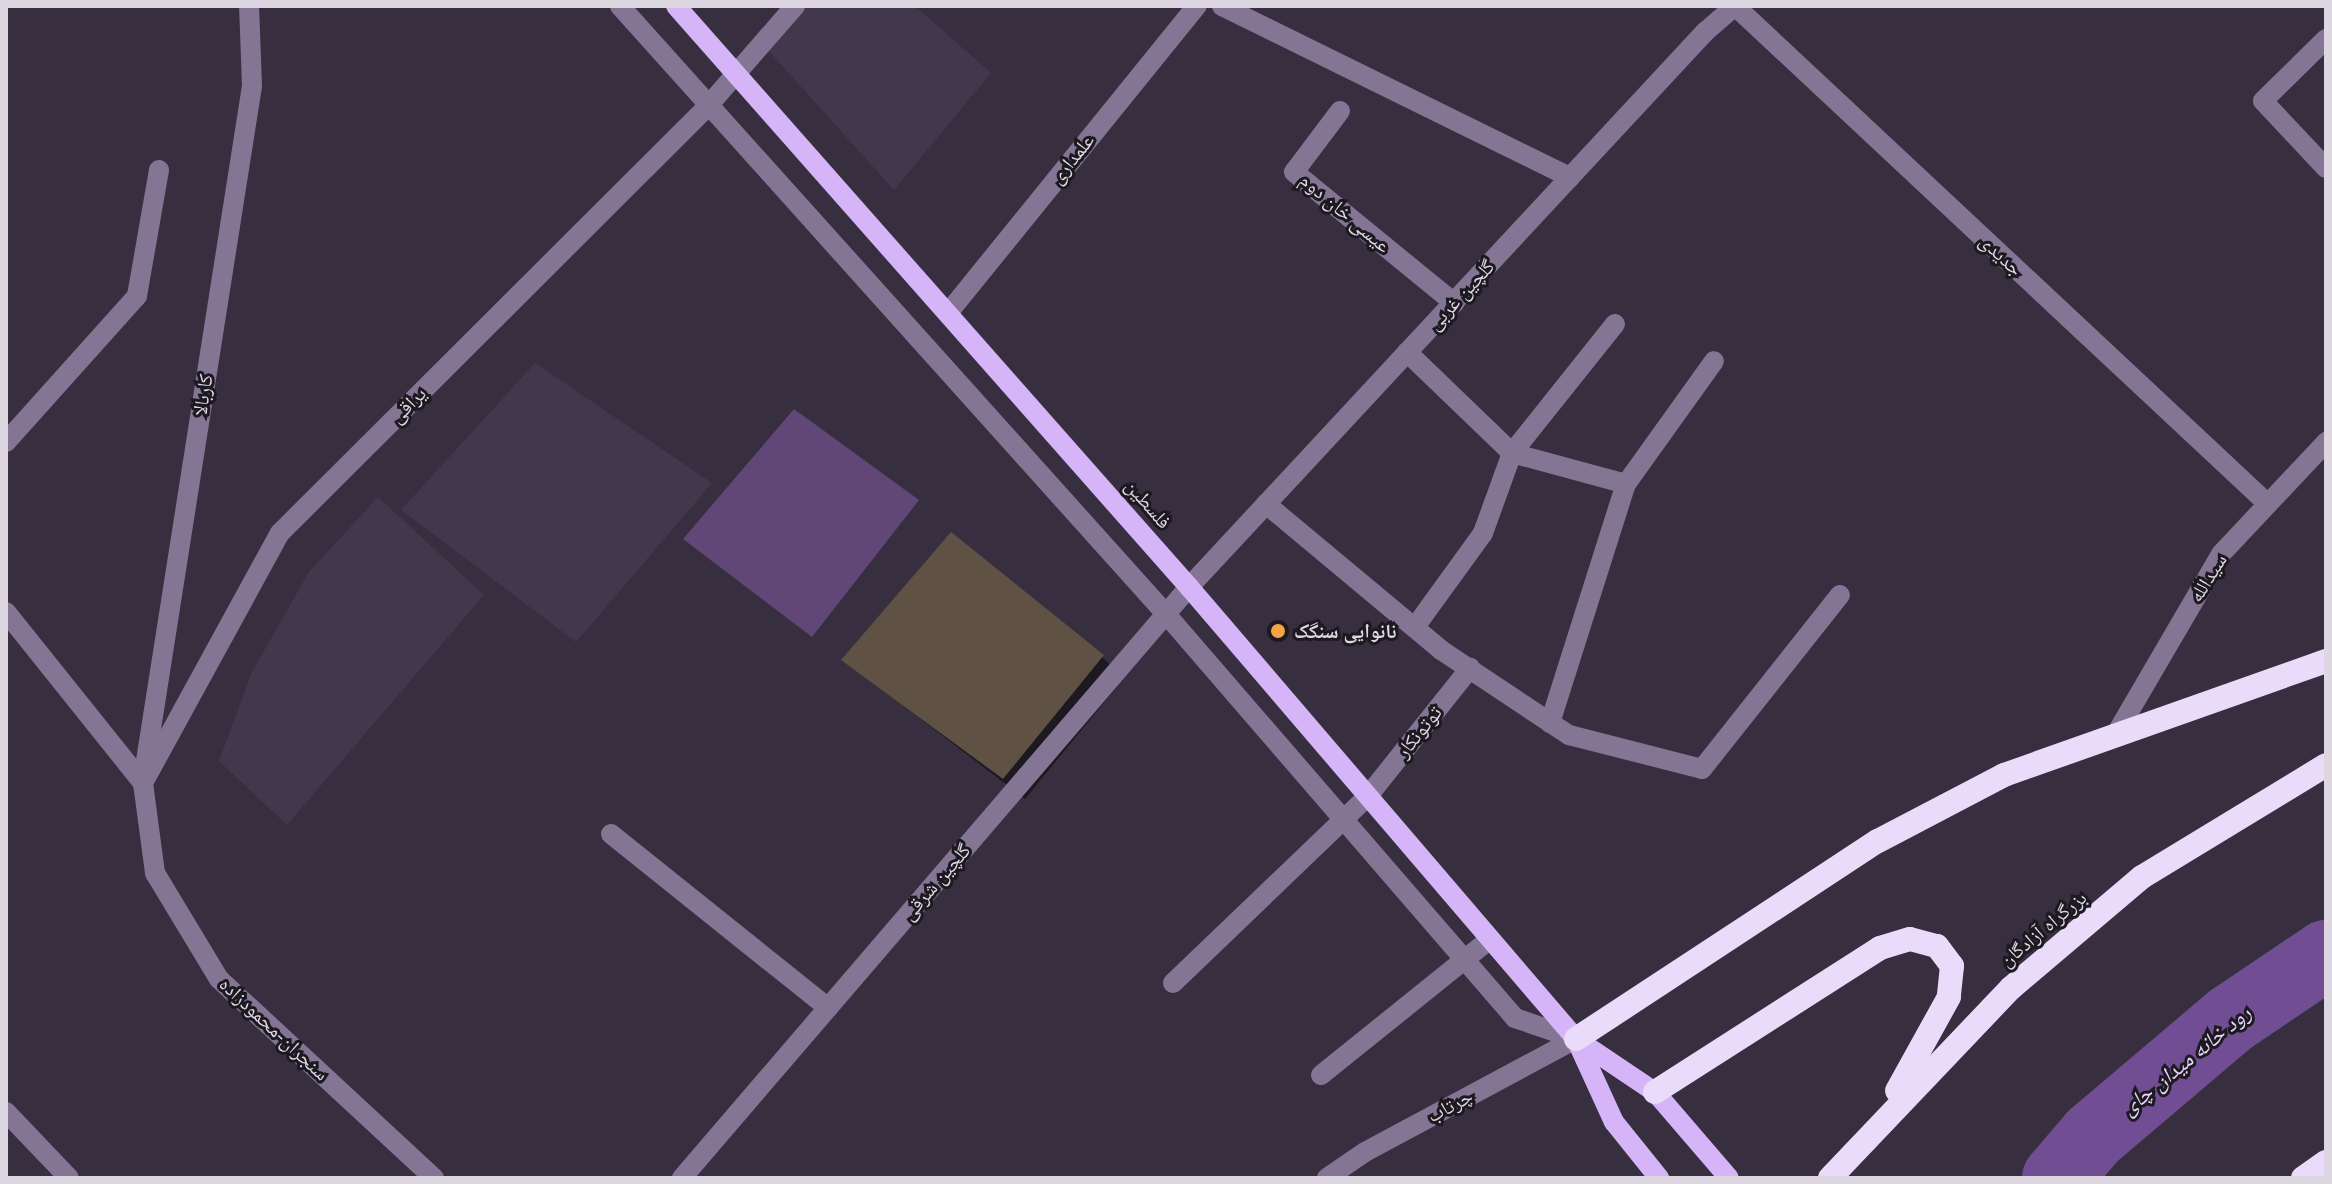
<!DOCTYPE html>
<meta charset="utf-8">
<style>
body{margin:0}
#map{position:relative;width:2332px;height:1184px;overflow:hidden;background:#372f3f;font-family:"Times New Roman","Noto Naskh Arabic",serif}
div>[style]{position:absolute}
.built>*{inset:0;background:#42384d}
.green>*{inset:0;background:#604778}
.shadow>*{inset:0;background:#0007}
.river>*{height:70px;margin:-35px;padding:0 35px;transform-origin:35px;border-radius:35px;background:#714e93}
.building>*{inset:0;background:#5f5143}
.minor>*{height:20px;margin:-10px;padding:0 10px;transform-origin:10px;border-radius:10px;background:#847595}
.major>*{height:20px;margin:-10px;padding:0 10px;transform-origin:10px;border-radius:10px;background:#d5b5f7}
.highway>*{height:24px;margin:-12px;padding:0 12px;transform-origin:12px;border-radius:12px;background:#eadbfa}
.dots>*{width:22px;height:22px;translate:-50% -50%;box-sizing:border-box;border:4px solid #1d1920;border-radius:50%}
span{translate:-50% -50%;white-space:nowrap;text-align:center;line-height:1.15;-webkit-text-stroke:6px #1d1920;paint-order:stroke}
.street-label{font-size:20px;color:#dcd7e1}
.poi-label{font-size:20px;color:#dcd7e1;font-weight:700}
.left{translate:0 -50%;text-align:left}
.water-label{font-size:22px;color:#e6d4fb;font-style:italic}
.frame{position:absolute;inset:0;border:8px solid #dcd7e1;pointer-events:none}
</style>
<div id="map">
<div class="built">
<div style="clip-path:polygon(804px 6px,915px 6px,991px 73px,894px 190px,768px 50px)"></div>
<div style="clip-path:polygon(535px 363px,712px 483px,576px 642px,401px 510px)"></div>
<div style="clip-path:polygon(378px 497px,484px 595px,287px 825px,219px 761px,252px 672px,309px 572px)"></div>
</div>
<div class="green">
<div style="clip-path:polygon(794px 409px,919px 500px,812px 637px,683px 539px)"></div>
</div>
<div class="shadow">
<div style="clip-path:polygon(1102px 657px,1124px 678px,1025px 799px,844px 660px)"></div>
</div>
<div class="river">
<div style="left:2057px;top:1178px;width:55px;rotate:-49.4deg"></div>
<div style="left:2093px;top:1136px;width:181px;rotate:-40.3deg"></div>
<div style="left:2231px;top:1019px;width:115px;rotate:-34deg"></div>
</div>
<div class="building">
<div style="clip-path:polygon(951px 532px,1104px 655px,1003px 779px,841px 660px)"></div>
</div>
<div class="minor">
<div style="left:620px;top:6px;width:817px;rotate:48.08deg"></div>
<div style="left:1166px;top:614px;width:534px;rotate:49.18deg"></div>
<div style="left:1515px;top:1018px;width:65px;rotate:19deg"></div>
<div style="left:1222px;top:6px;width:388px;rotate:26.2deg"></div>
<div style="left:1735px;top:6px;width:729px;rotate:43.06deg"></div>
<div style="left:2326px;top:39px;width:88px;rotate:135.5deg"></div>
<div style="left:2263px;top:101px;width:92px;rotate:46.8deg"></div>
<div style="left:1340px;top:111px;width:76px;rotate:127deg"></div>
<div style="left:1294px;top:172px;width:207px;rotate:39.3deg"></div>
<div style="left:948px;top:313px;width:395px;rotate:-51deg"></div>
<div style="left:1407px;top:352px;width:146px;rotate:43.9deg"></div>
<div style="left:1512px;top:453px;width:118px;rotate:15.2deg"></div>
<div style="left:6px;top:442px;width:196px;rotate:-48.1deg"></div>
<div style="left:137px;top:296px;width:128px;rotate:-80.1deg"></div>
<div style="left:1266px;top:504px;width:228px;rotate:39.8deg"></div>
<div style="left:1441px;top:650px;width:154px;rotate:33.6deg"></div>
<div style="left:1569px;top:735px;width:137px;rotate:14.3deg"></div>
<div style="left:1702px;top:769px;width:222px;rotate:-51.6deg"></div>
<div style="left:6px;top:612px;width:219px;rotate:51.3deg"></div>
<div style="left:143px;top:783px;width:91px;rotate:82.4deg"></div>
<div style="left:155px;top:873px;width:124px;rotate:58.9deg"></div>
<div style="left:219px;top:979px;width:293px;rotate:42.8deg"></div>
<div style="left:1415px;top:627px;width:116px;rotate:-54.1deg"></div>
<div style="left:1483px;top:533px;width:85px;rotate:-70.1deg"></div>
<div style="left:1512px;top:453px;width:165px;rotate:-51.4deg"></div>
<div style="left:1550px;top:723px;width:251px;rotate:-72.4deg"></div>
<div style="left:1626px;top:484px;width:151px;rotate:-54.4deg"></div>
<div style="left:2116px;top:734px;width:208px;rotate:-59.7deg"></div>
<div style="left:2221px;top:554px;width:154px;rotate:-46.8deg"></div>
<div style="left:145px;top:767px;width:689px;rotate:-81.07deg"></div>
<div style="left:252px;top:86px;width:80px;rotate:-92.1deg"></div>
<div style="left:143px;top:783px;width:285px;rotate:-61.3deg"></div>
<div style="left:280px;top:533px;width:605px;rotate:-44.93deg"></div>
<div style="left:708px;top:106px;width:133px;rotate:-49deg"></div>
<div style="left:611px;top:834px;width:278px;rotate:38.7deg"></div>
<div style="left:1173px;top:983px;width:270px;rotate:-43.8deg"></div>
<div style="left:1368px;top:796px;width:164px;rotate:-51.4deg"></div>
<div style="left:1321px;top:1075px;width:217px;rotate:-38.8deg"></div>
<div style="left:6px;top:1112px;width:91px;rotate:46.3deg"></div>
<div style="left:682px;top:1178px;width:779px;rotate:-49.37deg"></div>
<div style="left:1189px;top:587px;width:758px;rotate:-47.09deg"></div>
<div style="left:1705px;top:32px;width:40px;rotate:-41deg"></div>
<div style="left:1327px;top:1178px;width:46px;rotate:-34.4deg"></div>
<div style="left:1365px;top:1152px;width:239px;rotate:-28.2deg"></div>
</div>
<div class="major">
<div style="left:676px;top:6px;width:775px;rotate:48.56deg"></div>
<div style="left:1189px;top:587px;width:595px;rotate:49.43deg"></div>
<div style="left:1576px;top:1039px;width:91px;rotate:65.4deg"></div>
<div style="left:1614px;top:1122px;width:72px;rotate:51.2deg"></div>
<div style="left:1576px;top:1039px;width:95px;rotate:33.9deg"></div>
<div style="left:1655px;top:1092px;width:113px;rotate:49.3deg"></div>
</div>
<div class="highway">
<div style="left:1576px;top:1039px;width:361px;rotate:-33.3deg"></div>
<div style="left:1878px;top:841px;width:142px;rotate:-27.6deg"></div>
<div style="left:2004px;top:775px;width:342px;rotate:-19.5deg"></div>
<div style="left:1655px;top:1092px;width:267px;rotate:-32.6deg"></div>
<div style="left:1880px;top:948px;width:31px;rotate:-17deg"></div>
<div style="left:1910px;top:939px;width:28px;rotate:15deg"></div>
<div style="left:1937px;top:946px;width:25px;rotate:53deg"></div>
<div style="left:1952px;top:966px;width:31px;rotate:96deg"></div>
<div style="left:1949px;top:997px;width:107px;rotate:119deg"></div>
<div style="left:1830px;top:1178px;width:262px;rotate:-46.4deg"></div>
<div style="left:2011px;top:988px;width:172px;rotate:-40.3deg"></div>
<div style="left:2142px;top:877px;width:215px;rotate:-31.3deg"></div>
<div style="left:2303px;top:1178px;width:28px;rotate:-35deg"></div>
</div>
<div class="dots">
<div style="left:1278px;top:631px;background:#f4a443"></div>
</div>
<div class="street-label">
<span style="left:1072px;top:159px;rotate:-51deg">علمداری</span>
<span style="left:1345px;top:213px;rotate:40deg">عیسی خان دوم</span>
<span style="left:2001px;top:255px;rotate:43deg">جدیدی</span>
<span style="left:1461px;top:295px;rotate:-47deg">گلچین غربی</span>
<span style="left:203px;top:395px;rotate:-81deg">کاربالا</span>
<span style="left:408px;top:405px;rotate:-45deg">یراقی</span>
<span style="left:1148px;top:504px;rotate:49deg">فلسطین</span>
<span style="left:2208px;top:578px;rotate:-58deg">سیدالله</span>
<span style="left:1419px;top:732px;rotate:-51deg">توتونکار</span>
<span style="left:936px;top:882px;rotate:-49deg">گلچین شرقی</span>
<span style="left:2043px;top:929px;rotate:-40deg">بزرگراه آزادگان</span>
<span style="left:274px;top:1029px;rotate:43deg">سنجران-محمودزاده</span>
<span style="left:1450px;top:1106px;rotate:-28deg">چرتاب</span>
</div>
<div class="poi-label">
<span class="left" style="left:1294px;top:631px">نانوایی سنگک</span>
</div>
<div class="water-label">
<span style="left:2186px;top:1060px;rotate:-39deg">رود خانه میدان چای</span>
</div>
<div class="frame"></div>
</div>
